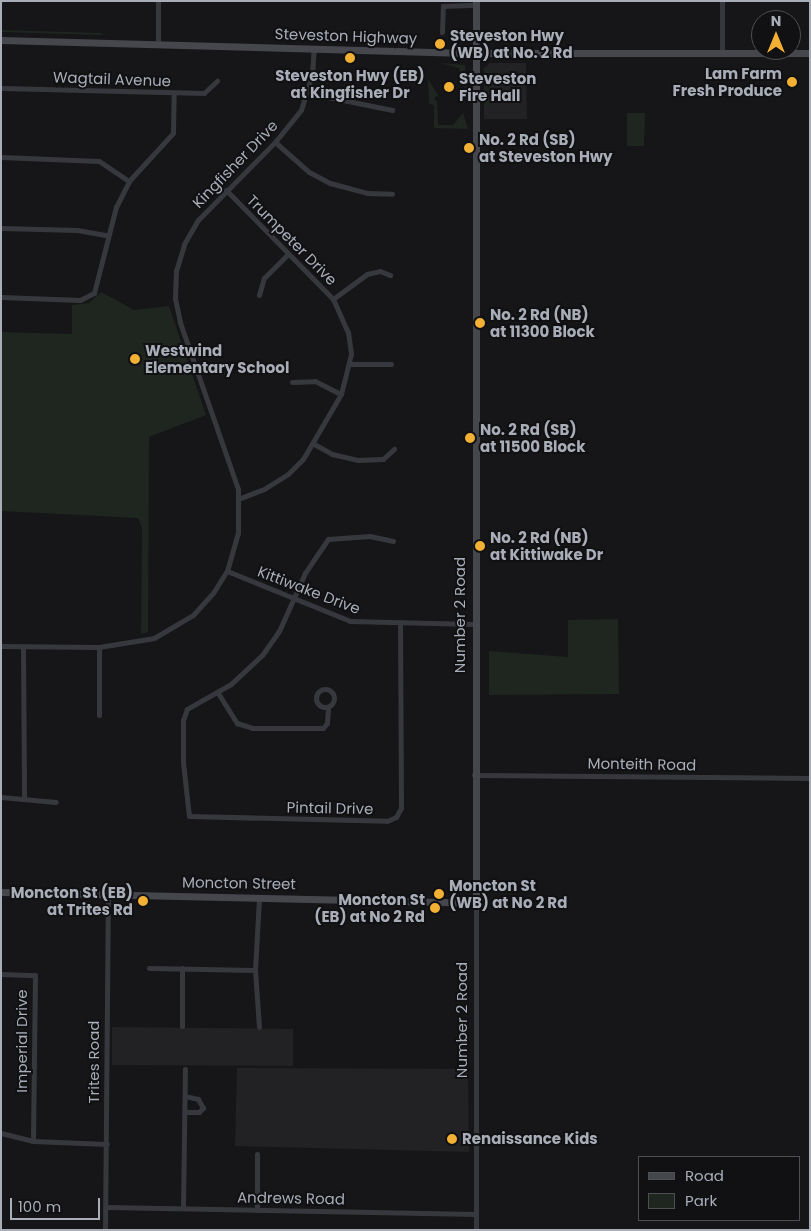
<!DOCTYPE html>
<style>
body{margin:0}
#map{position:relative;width:811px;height:1231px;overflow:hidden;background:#161618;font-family:Poppins,sans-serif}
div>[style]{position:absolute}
.built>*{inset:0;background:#222225}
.green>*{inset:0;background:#1e261f}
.street>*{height:5px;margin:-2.5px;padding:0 2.5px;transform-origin:2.5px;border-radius:2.5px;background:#37383d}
.street>.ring{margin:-2.5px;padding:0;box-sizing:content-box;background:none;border:5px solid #37383d;border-radius:50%}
.secondary>*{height:7px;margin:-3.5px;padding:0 3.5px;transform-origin:3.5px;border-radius:3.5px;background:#45474d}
.dots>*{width:14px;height:14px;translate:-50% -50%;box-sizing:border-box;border:2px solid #111113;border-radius:50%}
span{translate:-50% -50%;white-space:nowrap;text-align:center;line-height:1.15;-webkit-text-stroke:4px #111113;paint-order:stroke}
.poi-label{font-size:15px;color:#a8adb8;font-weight:700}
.left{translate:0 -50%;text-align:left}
.right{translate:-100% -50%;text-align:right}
.street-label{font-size:15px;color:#a8adb8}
.frame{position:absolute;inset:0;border:2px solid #a8adb8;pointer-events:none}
.legend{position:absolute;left:638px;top:1156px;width:162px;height:65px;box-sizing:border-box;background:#111113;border:1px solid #4d4f55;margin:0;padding:6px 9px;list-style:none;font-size:15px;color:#a8adb8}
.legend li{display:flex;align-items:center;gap:10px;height:25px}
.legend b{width:25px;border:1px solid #4d4f55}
.north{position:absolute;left:751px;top:10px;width:50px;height:50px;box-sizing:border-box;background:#111113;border:1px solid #4d4f55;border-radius:50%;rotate:0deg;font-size:14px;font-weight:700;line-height:20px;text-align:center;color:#a8adb8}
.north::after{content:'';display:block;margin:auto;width:18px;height:22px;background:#f2b134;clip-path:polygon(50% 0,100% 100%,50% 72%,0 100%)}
.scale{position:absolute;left:10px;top:1198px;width:90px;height:22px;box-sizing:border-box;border:2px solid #a8adb8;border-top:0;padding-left:6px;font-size:15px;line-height:18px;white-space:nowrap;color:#a8adb8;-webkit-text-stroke:4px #111113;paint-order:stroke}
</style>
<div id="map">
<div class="built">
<div style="clip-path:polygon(490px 63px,526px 63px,527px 119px,484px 119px,484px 68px)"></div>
<div style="clip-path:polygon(112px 1027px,293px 1029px,293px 1066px,112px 1065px)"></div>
<div style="clip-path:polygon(237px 1068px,468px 1069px,469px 1152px,235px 1146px)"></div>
</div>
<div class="green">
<div style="clip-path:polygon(1px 30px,101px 33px,103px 35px,1px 32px)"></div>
<div style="clip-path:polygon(440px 63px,465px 65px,466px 93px,459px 68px)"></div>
<div style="clip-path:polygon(485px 67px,493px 73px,487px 73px,487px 84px,492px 84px,492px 88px,487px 88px,487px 103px,492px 103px,487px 105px,490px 110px,484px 106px)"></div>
<div style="clip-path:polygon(428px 79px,438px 95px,434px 98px,437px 102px,438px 125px,453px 125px,463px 113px,468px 129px,434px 128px,434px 105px,429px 104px)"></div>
<div style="clip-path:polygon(627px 113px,645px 113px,644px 146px,627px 146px)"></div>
<div style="clip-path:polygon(101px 292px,134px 310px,169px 306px,206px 415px,149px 437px,148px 632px,141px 634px,142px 528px,138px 518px,1px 511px,1px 332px,72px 334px,72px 305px,89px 303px)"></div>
<div style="clip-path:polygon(618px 619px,619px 694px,489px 695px,489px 651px,568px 657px,568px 620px)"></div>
</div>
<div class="street">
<div style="left:722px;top:1px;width:52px;rotate:90deg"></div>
<div style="left:442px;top:32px;width:26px;rotate:-88deg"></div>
<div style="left:443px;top:6px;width:33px;rotate:-2deg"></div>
<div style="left:158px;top:44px;width:43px;rotate:-90deg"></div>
<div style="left:1px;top:88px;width:203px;rotate:1.4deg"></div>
<div style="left:204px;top:93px;width:18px;rotate:-43deg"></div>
<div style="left:308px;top:93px;width:86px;rotate:11.4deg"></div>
<div style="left:275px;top:142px;width:45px;rotate:41.4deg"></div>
<div style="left:309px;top:172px;width:24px;rotate:28deg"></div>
<div style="left:330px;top:183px;width:38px;rotate:15deg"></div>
<div style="left:367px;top:193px;width:25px;rotate:2deg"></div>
<div style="left:1px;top:157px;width:98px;rotate:2.3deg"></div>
<div style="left:99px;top:161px;width:36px;rotate:34deg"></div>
<div style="left:226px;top:190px;width:153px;rotate:45.5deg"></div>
<div style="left:333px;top:299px;width:36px;rotate:66deg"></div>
<div style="left:348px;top:332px;width:22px;rotate:82deg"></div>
<div style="left:351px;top:354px;width:41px;rotate:104deg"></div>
<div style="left:341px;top:394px;width:75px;rotate:120.3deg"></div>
<div style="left:303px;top:459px;width:21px;rotate:135deg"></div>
<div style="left:288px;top:474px;width:28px;rotate:148deg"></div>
<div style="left:264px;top:489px;width:26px;rotate:159deg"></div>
<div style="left:1px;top:228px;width:76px;rotate:1.5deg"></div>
<div style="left:77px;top:230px;width:29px;rotate:10deg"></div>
<div style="left:259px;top:295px;width:18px;rotate:-74deg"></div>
<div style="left:264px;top:278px;width:34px;rotate:-45deg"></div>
<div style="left:1px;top:297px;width:79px;rotate:2.2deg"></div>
<div style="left:80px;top:300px;width:16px;rotate:-27deg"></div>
<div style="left:94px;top:293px;width:89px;rotate:-75.7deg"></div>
<div style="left:116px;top:207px;width:29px;rotate:-63deg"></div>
<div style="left:129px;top:181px;width:65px;rotate:-47.5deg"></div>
<div style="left:173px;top:133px;width:39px;rotate:-89deg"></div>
<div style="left:333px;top:299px;width:42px;rotate:-36.3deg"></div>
<div style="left:367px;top:274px;width:13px;rotate:-13deg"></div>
<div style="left:380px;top:271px;width:11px;rotate:22deg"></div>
<div style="left:351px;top:364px;width:40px"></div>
<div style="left:292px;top:382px;width:23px;rotate:-2deg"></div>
<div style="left:315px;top:381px;width:29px;rotate:27deg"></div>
<div style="left:314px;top:444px;width:21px;rotate:29deg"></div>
<div style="left:332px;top:454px;width:26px;rotate:13deg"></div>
<div style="left:357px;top:460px;width:26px;rotate:-2deg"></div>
<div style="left:383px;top:459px;width:15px;rotate:-42deg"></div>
<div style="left:393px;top:541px;width:24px;rotate:-168deg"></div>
<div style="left:370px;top:536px;width:42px;rotate:175.9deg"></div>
<div style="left:328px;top:539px;width:41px;rotate:124.1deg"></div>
<div style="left:305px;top:573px;width:64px;rotate:114.1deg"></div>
<div style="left:279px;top:631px;width:29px;rotate:125deg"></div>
<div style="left:262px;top:655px;width:42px;rotate:136.9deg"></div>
<div style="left:231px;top:684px;width:51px;rotate:150.4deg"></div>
<div style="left:187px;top:709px;width:12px;rotate:110deg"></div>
<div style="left:183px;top:720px;width:42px;rotate:90deg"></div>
<div style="left:183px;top:762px;width:54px;rotate:83.7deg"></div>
<div style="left:189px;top:816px;width:198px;rotate:1.4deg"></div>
<div style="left:387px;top:821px;width:10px;rotate:-24deg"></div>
<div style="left:396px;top:817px;width:10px;rotate:-61deg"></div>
<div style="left:401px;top:808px;width:184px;rotate:-90.3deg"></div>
<div style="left:227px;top:571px;width:133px;rotate:22.1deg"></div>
<div style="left:350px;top:621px;width:124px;rotate:1.4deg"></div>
<div style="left:1px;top:646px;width:98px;rotate:0.6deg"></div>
<div style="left:99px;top:647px;width:56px;rotate:-9.3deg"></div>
<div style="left:154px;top:638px;width:45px;rotate:-30.5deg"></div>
<div style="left:193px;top:615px;width:30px;rotate:-48deg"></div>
<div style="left:213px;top:593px;width:26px;rotate:-58deg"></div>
<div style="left:227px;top:571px;width:40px;rotate:-74deg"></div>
<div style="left:238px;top:533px;width:44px;rotate:-90deg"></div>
<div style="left:238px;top:489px;width:177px;rotate:-109.2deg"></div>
<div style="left:180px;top:322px;width:25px;rotate:-102deg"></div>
<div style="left:175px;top:298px;width:27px;rotate:-88deg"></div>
<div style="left:176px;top:271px;width:28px;rotate:-73deg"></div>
<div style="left:184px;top:244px;width:28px;rotate:-60deg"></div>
<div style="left:198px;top:220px;width:110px;rotate:-45.4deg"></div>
<div style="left:275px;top:142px;width:41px;rotate:-50.9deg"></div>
<div style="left:301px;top:110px;width:38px;rotate:-73deg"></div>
<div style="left:312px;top:74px;width:26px;rotate:-86deg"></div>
<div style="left:23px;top:646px;width:152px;rotate:89.6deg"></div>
<div class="ring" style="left:316px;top:689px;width:13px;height:13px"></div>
<div style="left:218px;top:693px;width:36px;rotate:58deg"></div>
<div style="left:237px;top:723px;width:16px;rotate:18deg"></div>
<div style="left:252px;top:728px;width:71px"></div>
<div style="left:323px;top:728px;width:6px;rotate:-51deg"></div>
<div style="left:327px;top:723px;width:16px;rotate:-86deg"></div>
<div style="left:99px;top:715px;width:68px;rotate:-90deg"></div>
<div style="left:474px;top:775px;width:336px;rotate:0.5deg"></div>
<div style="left:1px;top:797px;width:55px;rotate:5.2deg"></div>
<div style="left:476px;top:903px;width:327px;rotate:90deg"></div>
<div style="left:149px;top:968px;width:106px;rotate:1.1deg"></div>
<div style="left:182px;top:968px;width:58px;rotate:90deg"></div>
<div style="left:255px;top:970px;width:72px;rotate:-86.8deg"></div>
<div style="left:255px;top:970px;width:57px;rotate:86deg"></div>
<div style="left:1px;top:974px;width:34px;rotate:2deg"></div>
<div style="left:35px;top:975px;width:166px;rotate:90.7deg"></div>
<div style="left:185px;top:1112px;width:14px"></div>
<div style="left:199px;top:1112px;width:6px;rotate:-45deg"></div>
<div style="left:203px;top:1108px;width:10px;rotate:-119deg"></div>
<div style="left:198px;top:1099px;width:13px;rotate:-167deg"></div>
<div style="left:1px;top:1133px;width:33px;rotate:14deg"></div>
<div style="left:33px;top:1141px;width:74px;rotate:2.3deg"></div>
<div style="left:106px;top:1207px;width:370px;rotate:1.1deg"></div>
<div style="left:183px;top:1208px;width:139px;rotate:-89.2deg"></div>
<div style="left:257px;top:1210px;width:56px;rotate:-90deg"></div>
<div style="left:105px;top:1230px;width:336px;rotate:-89.5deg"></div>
</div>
<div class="secondary">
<div style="left:1px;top:40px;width:466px;rotate:1.6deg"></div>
<div style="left:467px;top:53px;width:343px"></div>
<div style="left:1px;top:892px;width:475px;rotate:1.3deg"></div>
<div style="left:476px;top:903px;width:902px;rotate:-90deg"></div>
</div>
<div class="dots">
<div style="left:440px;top:44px;background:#f2b134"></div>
<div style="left:350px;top:58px;background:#f2b134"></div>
<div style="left:792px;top:82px;background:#f2b134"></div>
<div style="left:449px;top:87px;background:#f2b134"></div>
<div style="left:469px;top:148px;background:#f2b134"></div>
<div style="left:480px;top:323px;background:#f2b134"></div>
<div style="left:135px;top:359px;background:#f2b134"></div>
<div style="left:470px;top:438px;background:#f2b134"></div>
<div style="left:480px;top:546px;background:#f2b134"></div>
<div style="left:439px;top:894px;background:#f2b134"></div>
<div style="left:143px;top:901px;background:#f2b134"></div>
<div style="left:435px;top:908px;background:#f2b134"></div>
<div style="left:452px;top:1139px;background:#f2b134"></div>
</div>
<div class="poi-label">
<span class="left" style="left:450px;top:44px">Steveston Hwy<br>(WB) at No. 2 Rd</span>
<span class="right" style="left:782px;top:82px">Lam Farm<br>Fresh Produce</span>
<span style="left:350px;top:84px">Steveston Hwy (EB)<br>at Kingfisher Dr</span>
<span class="left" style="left:459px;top:87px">Steveston<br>Fire Hall</span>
<span class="left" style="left:479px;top:148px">No. 2 Rd (SB)<br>at Steveston Hwy</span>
<span class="left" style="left:490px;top:323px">No. 2 Rd (NB)<br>at 11300 Block</span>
<span class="left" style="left:145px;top:359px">Westwind<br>Elementary School</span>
<span class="left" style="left:480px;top:438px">No. 2 Rd (SB)<br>at 11500 Block</span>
<span class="left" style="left:490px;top:546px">No. 2 Rd (NB)<br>at Kittiwake Dr</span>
<span class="left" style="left:449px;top:894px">Moncton St<br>(WB) at No 2 Rd</span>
<span class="right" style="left:133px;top:901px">Moncton St (EB)<br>at Trites Rd</span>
<span class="right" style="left:425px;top:908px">Moncton St<br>(EB) at No 2 Rd</span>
<span class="left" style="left:462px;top:1139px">Renaissance Kids</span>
</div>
<div class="street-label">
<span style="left:346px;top:36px;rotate:2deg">Steveston Highway</span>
<span style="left:112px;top:79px;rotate:2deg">Wagtail Avenue</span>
<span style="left:235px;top:164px;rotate:-46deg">Kingfisher Drive</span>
<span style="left:292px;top:240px;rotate:45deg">Trumpeter Drive</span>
<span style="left:309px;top:590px;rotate:21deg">Kittiwake Drive</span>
<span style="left:460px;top:615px;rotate:-90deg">Number 2 Road</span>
<span style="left:642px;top:764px;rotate:1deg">Monteith Road</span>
<span style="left:330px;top:808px;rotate:1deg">Pintail Drive</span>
<span style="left:239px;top:883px;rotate:1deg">Moncton Street</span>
<span style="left:462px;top:1020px;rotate:-90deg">Number 2 Road</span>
<span style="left:22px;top:1041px;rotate:-90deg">Imperial Drive</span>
<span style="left:94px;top:1062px;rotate:-90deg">Trites Road</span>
<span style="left:291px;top:1198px;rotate:1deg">Andrews Road</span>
</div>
<div class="frame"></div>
<ul class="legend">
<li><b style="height:6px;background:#45474d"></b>Road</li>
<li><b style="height:14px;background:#1e261f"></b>Park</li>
</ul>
<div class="north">N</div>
<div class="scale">100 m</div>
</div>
